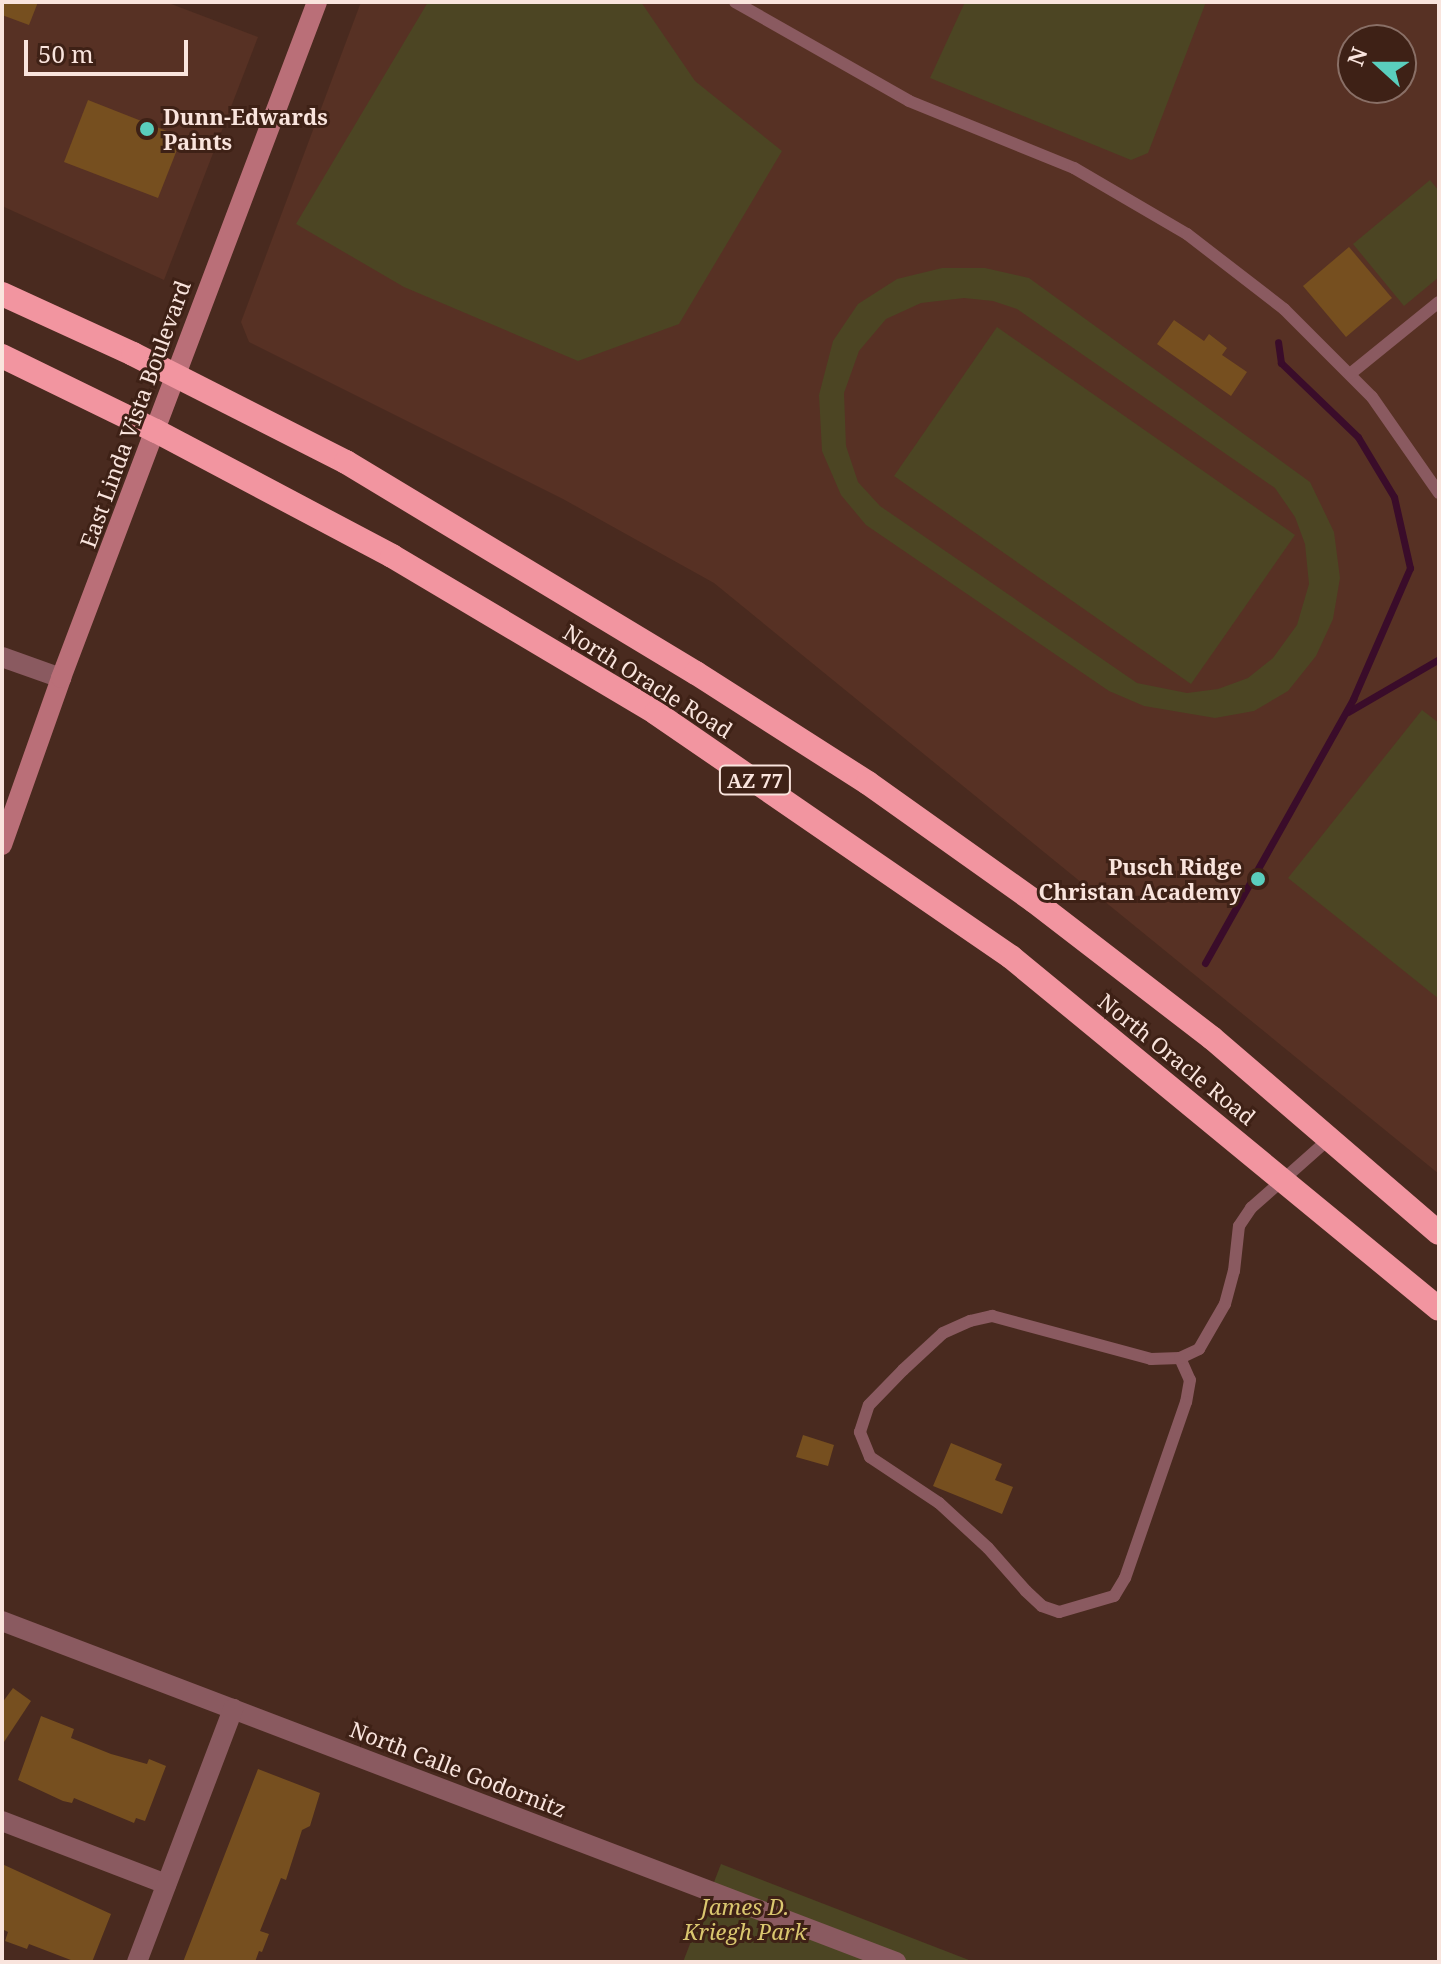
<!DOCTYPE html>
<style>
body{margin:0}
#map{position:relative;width:1441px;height:1964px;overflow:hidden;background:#492a1f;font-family:"Noto Serif",serif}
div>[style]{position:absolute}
.built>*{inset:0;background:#573124}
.green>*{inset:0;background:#4c4523}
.stream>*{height:7px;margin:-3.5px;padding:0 3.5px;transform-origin:3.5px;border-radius:3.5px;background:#3a0c2a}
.building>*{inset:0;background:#764f1f}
.lane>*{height:12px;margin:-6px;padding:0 6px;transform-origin:6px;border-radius:6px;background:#8a5a60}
.street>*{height:20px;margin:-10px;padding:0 10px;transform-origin:10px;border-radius:10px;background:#8a5a60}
.secondary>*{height:20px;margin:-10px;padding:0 10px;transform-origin:10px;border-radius:10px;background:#ba6f78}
.highway>*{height:24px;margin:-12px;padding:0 12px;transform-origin:12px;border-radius:12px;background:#f295a0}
.dots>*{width:22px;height:22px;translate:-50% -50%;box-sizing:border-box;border:4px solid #3e2116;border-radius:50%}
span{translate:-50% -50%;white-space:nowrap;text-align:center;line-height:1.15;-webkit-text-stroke:6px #3e2116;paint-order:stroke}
.shield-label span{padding:2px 6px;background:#3e2116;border:2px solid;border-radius:6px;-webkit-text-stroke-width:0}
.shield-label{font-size:20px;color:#f9e4dd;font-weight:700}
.poi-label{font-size:22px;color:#f9e4dd;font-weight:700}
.left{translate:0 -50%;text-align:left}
.right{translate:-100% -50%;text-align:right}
.street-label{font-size:22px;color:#f9e4dd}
.park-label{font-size:22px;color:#dac76f;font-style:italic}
.frame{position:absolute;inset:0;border:4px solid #f9e4dd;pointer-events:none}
.north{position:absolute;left:1337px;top:24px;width:80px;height:80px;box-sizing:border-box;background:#3e2116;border:2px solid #896f66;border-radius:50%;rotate:291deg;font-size:22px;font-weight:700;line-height:32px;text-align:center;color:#f9e4dd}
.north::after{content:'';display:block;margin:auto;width:28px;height:36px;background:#5acebd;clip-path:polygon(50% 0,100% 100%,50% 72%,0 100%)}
.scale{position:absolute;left:24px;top:40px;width:164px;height:36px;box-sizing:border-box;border:4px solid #f9e4dd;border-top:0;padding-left:10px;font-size:24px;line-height:28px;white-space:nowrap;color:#f9e4dd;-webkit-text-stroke:6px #3e2116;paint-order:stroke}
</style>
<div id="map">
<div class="built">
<div style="clip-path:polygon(2px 2px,166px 2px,258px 37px,164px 280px,2px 206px)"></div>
<div style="clip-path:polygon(evenodd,361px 2px,1439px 2px,1439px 1174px,714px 583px,563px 499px,249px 342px,241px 322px,361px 2px,1353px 40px,1401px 40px,1401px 88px,1353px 88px,1353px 40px)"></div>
</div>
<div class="green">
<div style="clip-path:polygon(428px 2px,641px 2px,695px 81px,782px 151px,679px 324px,578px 361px,404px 287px,296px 224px)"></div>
<div style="clip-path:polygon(965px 2px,1206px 2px,1148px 153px,1131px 160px,930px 78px)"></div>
<div style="clip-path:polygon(1430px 180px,1439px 191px,1439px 277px,1404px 306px,1353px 244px)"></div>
<div style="clip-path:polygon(evenodd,942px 268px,985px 268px,1029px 278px,1310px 482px,1334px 532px,1340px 578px,1333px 619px,1316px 656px,1288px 691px,1254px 711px,1215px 718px,1144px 706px,1109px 691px,866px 525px,841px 495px,822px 451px,819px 395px,833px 341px,858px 304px,897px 279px,942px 268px,964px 298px,993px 301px,1017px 309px,1275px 488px,1295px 517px,1305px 544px,1309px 584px,1297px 625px,1273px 658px,1248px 678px,1218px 689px,1187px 693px,1137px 683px,880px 506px,858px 482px,846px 446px,844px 393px,859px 351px,886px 319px,921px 303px,964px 298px)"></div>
<div style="clip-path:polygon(997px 327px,1295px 535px,1191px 684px,894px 476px)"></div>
<div style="clip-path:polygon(1422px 710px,1439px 723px,1439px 999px,1288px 878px)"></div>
<div style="clip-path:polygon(721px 1864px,974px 1962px,683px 1962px)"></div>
</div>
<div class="stream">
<div style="left:1348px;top:712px;width:105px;rotate:-30.2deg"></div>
<div style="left:1205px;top:963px;width:303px;rotate:-60.7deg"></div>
<div style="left:1353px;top:699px;width:143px;rotate:-66.5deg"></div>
<div style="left:1410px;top:568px;width:73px;rotate:-102.7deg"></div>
<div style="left:1394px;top:497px;width:70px;rotate:-121deg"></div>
<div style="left:1358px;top:437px;width:107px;rotate:-136.1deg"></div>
<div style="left:1281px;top:363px;width:21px;rotate:-98deg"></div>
</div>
<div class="building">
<div style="clip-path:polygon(2px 2px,38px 2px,29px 25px,2px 15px)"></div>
<div style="clip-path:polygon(88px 100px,182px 137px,158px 198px,64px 162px)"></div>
<div style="clip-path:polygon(1349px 247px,1392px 298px,1346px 337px,1303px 286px)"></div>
<div style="clip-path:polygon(1174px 320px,1204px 341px,1209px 334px,1227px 348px,1222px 355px,1247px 372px,1231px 396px,1157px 344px)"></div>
<div style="clip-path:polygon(803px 1435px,834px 1445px,828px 1466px,796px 1457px)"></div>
<div style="clip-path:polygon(951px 1443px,1002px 1464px,995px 1480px,1013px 1487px,1002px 1514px,933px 1486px)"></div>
<div style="clip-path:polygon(13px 1688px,31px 1701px,2px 1745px,2px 1703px)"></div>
<div style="clip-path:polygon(41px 1716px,74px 1729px,71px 1738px,111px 1754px,147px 1764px,149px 1759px,166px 1766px,145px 1821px,136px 1818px,134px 1823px,74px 1798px,72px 1803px,63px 1801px,18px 1780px)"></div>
<div style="clip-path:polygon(258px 1769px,320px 1793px,310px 1826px,302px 1830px,286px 1880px,281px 1878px,260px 1931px,269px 1934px,262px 1952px,259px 1951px,255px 1962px,183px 1962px)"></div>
<div style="clip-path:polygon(2px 1864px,111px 1914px,92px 1962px,76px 1962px,29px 1944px,27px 1949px,5px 1941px,8px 1932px,2px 1929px)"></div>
</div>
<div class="lane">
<div style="left:735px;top:2px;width:200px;rotate:29.6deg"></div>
<div style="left:909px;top:101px;width:178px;rotate:22.1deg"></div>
<div style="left:1074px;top:168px;width:131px;rotate:30.3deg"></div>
<div style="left:1187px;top:234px;width:123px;rotate:37.7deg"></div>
<div style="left:1284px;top:309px;width:124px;rotate:45deg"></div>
<div style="left:1372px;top:397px;width:117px;rotate:55.1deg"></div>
<div style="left:1350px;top:374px;width:114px;rotate:-39deg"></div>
<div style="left:1180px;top:1358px;width:24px;rotate:66deg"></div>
<div style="left:1190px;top:1380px;width:22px;rotate:100deg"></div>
<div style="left:1186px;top:1402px;width:186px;rotate:109.1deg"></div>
<div style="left:1125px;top:1578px;width:21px;rotate:121deg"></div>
<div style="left:1114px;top:1596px;width:57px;rotate:163.8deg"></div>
<div style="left:1059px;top:1612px;width:18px;rotate:-161deg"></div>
<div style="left:1042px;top:1606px;width:22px;rotate:-137deg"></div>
<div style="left:1026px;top:1591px;width:57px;rotate:-131.5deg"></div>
<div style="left:988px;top:1548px;width:67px;rotate:-137.4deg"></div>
<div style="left:939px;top:1503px;width:83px;rotate:-146.3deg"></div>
<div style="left:870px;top:1457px;width:27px;rotate:-112deg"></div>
<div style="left:860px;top:1432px;width:28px;rotate:-72deg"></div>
<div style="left:869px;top:1405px;width:49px;rotate:-45.8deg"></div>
<div style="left:903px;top:1370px;width:54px;rotate:-42.8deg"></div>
<div style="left:943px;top:1333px;width:30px;rotate:-24deg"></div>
<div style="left:970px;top:1321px;width:23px;rotate:-13deg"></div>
<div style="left:992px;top:1316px;width:165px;rotate:15.1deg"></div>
<div style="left:1151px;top:1359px;width:29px;rotate:-2deg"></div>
<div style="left:1180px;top:1358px;width:21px;rotate:-25deg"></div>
<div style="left:1199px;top:1349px;width:52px;rotate:-60deg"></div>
<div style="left:1225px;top:1304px;width:34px;rotate:-75deg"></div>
<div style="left:1234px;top:1271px;width:45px;rotate:-83.7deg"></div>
<div style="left:1239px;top:1226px;width:22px;rotate:-56deg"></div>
<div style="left:1251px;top:1208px;width:104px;rotate:-41.5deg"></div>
</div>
<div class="street">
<div style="left:2px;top:657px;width:63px;rotate:19.6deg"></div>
<div style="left:2px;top:1621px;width:957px;rotate:20.88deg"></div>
<div style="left:2px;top:1821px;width:176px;rotate:21deg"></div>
<div style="left:137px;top:1962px;width:271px;rotate:-69.2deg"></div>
</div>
<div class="secondary">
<div style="left:2px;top:845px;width:177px;rotate:-70.5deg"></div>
<div style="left:61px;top:678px;width:723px;rotate:-69.26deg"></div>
</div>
<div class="highway">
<div style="left:2px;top:294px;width:144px;rotate:24.6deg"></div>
<div style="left:133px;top:354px;width:239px;rotate:26.9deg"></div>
<div style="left:346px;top:462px;width:409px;rotate:31.1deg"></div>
<div style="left:696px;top:673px;width:204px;rotate:32.6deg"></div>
<div style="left:868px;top:783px;width:204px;rotate:35.4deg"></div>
<div style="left:1034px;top:901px;width:225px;rotate:37.6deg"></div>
<div style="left:1212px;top:1038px;width:299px;rotate:40.7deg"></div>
<div style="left:2px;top:356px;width:171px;rotate:26deg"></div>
<div style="left:156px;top:431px;width:267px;rotate:27.9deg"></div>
<div style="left:392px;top:556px;width:307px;rotate:30.7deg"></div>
<div style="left:656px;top:713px;width:431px;rotate:34.5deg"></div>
<div style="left:1011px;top:957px;width:554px;rotate:39.43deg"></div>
</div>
<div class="dots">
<div style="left:147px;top:129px;background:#5acebd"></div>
<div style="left:1258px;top:879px;background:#5acebd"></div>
</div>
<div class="shield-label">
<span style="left:755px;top:780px">AZ 77</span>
</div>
<div class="poi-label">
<span class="left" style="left:163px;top:129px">Dunn-Edwards<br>Paints</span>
<span class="right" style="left:1242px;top:879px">Pusch Ridge<br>Christan Academy</span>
</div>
<div class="street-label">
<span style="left:135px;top:414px;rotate:-70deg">East Linda Vista Boulevard</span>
<span style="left:648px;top:681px;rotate:32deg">North Oracle Road</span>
<span style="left:1177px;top:1059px;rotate:39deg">North Oracle Road</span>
<span style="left:458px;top:1769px;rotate:21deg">North Calle Godornitz</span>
</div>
<div class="park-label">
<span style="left:745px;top:1919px">James D.<br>Kriegh Park</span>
</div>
<div class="frame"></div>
<div class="north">N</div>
<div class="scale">50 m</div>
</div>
